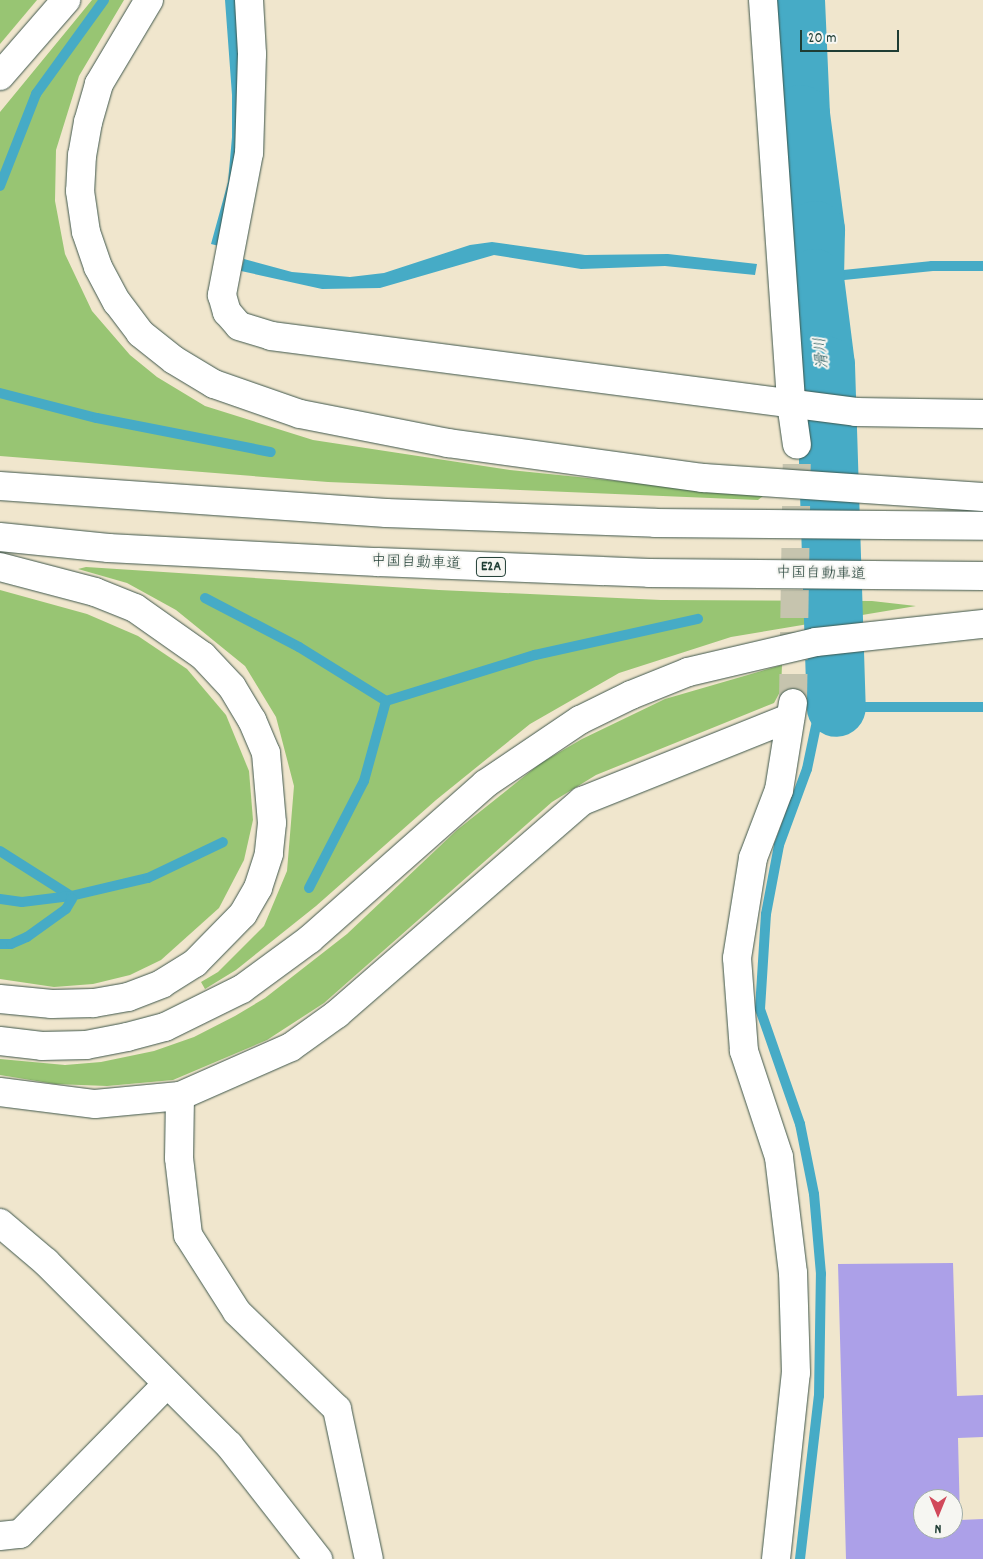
<!DOCTYPE html>
<meta charset="utf-8">
<style>
body{margin:0}
#map{position:relative;width:983px;height:1559px;overflow:hidden;background:#f0e6cd;font-family:Dekko,"Klee One",sans-serif}
div>[style]{position:absolute}
.green>*{inset:0;background:#98c573}
.water>*{inset:0;background:#46abc6}
.stream>*{height:10px;margin:-5px;padding:0 5px;transform-origin:5px;border-radius:5px;background:#46abc6}
.river>*{height:59px;margin:-29.5px;padding:0 29.5px;transform-origin:29.5px;border-radius:29.5px;background:#46abc6}
.building>*{inset:0;background:#aca0e8}
.street-tunnel>*{height:28px;margin-top:-14px;transform-origin:0;background:repeating-linear-gradient(90deg,#c6c4ae 0 28px,transparent 0 42px)}
.roads{filter:drop-shadow(0 0 1px #3e564b) drop-shadow(0 0 1px #3e564b)}
.street>*{height:28px;margin:-14px;padding:0 14px;transform-origin:14px;border-radius:14px;background:#fff}
.highway>*{height:28px;margin:-14px;padding:0 14px;transform-origin:14px;border-radius:14px;background:#fff}
span{translate:-50% -50%;white-space:nowrap;text-align:center;line-height:1.15;-webkit-text-stroke:4px #f6f6f2;paint-order:stroke}
.shield-label span{padding:1px 4px;background:#f6f6f2;border:1px solid;border-radius:4px;-webkit-text-stroke-width:0}
.shield-label{font-size:14px;color:#1f3d34;font-weight:700}
.street-label{font-size:15px;color:#1f3d34}
.water-label{font-size:16px;color:#2b5e60;font-style:italic}
.north{position:absolute;left:913px;top:1489px;width:50px;height:50px;box-sizing:border-box;background:#f6f6f2;border:1px solid #a0aca6;border-radius:50%;rotate:180deg;font-size:14px;font-weight:700;line-height:20px;text-align:center;color:#1f3d34}
.north::after{content:'';display:block;margin:auto;width:18px;height:22px;background:#d1495b;clip-path:polygon(50% 0,100% 100%,50% 72%,0 100%)}
.scale{position:absolute;left:800px;top:30px;width:99px;height:22px;box-sizing:border-box;border:2px solid #1f3d34;border-top:0;padding-left:6px;font-size:15px;line-height:18px;white-space:nowrap;color:#1f3d34;-webkit-text-stroke:4px #f6f6f2;paint-order:stroke}
</style>
<div id="map">
<div class="green">
<div style="clip-path:polygon(0 0,37px 0,0 44px)"></div>
<div style="clip-path:polygon(92px 0,124px 0,79px 76px,56px 150px,55px 201px,65px 254px,92px 311px,130px 355px,157px 377px,205px 406px,313px 440px,510px 470px,763px 496px,758px 500px,328px 482px,0 456px,0 112px)"></div>
<div style="clip-path:polygon(86px 567px,439px 590px,661px 600px,872px 601px,916px 606px,731px 637px,619px 673px,530px 724px,436px 800px,316px 906px,236px 970px,205px 989px,201px 982px,218px 972px,264px 926px,287px 871px,294px 786px,276px 717px,245px 666px,176px 610px,127px 583px,78px 569px)"></div>
<div style="clip-path:polygon(0 590px,87px 614px,138px 636px,187px 669px,226px 715px,249px 771px,253px 820px,244px 860px,219px 908px,161px 960px,130px 975px,93px 984px,54px 987px,0 979px)"></div>
<div style="clip-path:polygon(782px 665px,781px 690px,774px 703px,596px 775px,552px 802px,324px 1003px,267px 1040px,173px 1080px,107px 1086px,55px 1084px,0 1075px,0 1059px,65px 1065px,101px 1062px,154px 1051px,194px 1037px,235px 1016px,265px 998px,347px 934px,457px 830px,541px 763px,582px 739px,665px 699px)"></div>
</div>
<div class="water">
<div style="clip-path:polygon(225px 0,236px 0,242px 128px,223px 247px,211px 244px,228px 182px,232px 137px,232px 95px)"></div>
<div style="clip-path:polygon(492px 242px,585px 255px,668px 254px,757px 264px,755px 275px,665px 266px,581px 269px,494px 255px,380px 288px,322px 289px,241px 271px,244px 259px,292px 272px,350px 277px,384px 273px,470px 245px)"></div>
</div>
<div class="stream">
<div style="left:0;top:186px;width:99px;rotate:-68.6deg"></div>
<div style="left:36px;top:94px;width:116px;rotate:-54.1deg"></div>
<div style="left:814px;top:278px;width:119px;rotate:-5.8deg"></div>
<div style="left:932px;top:266px;width:51px"></div>
<div style="left:0;top:393px;width:100px;rotate:14.5deg"></div>
<div style="left:97px;top:418px;width:177px;rotate:11.1deg"></div>
<div style="left:205px;top:598px;width:106px;rotate:27.5deg"></div>
<div style="left:299px;top:647px;width:102px;rotate:31.8deg"></div>
<div style="left:386px;top:701px;width:156px;rotate:-17.2deg"></div>
<div style="left:535px;top:655px;width:167px;rotate:-12.5deg"></div>
<div style="left:0;top:851px;width:84px;rotate:32.4deg"></div>
<div style="left:309px;top:888px;width:120px;rotate:-62.8deg"></div>
<div style="left:364px;top:781px;width:83px;rotate:-74.6deg"></div>
<div style="left:0;top:899px;width:22px;rotate:8deg"></div>
<div style="left:22px;top:902px;width:49px;rotate:-7deg"></div>
<div style="left:71px;top:896px;width:79px;rotate:-13.2deg"></div>
<div style="left:148px;top:878px;width:83px;rotate:-25.6deg"></div>
<div style="left:0;top:944px;width:11px"></div>
<div style="left:11px;top:944px;width:17px;rotate:-24deg"></div>
<div style="left:27px;top:937px;width:48px;rotate:-35.7deg"></div>
<div style="left:66px;top:909px;width:12px;rotate:-59deg"></div>
<div style="left:800px;top:1559px;width:164px;rotate:-83.4deg"></div>
<div style="left:819px;top:1396px;width:122px;rotate:-89.1deg"></div>
<div style="left:821px;top:1274px;width:80px;rotate:-95deg"></div>
<div style="left:814px;top:1194px;width:71px;rotate:-101.3deg"></div>
<div style="left:800px;top:1124px;width:122px;rotate:-109.2deg"></div>
<div style="left:760px;top:1009px;width:95px;rotate:-86.4deg"></div>
<div style="left:766px;top:914px;width:70px;rotate:-79.3deg"></div>
<div style="left:779px;top:845px;width:81px;rotate:-69.8deg"></div>
<div style="left:807px;top:769px;width:49px;rotate:-78.2deg"></div>
<div style="left:817px;top:721px;width:24px;rotate:-36deg"></div>
<div style="left:836px;top:707px;width:147px"></div>
</div>
<div class="river">
<div style="left:795px;top:0;width:114px;rotate:87.5deg"></div>
<div style="left:800px;top:114px;width:117px;rotate:82.6deg"></div>
<div style="left:815px;top:230px;width:48px;rotate:91.2deg"></div>
<div style="left:814px;top:278px;width:88px;rotate:82.8deg"></div>
<div style="left:825px;top:365px;width:342px;rotate:88.2deg"></div>
</div>
<div class="building">
<div style="clip-path:polygon(evenodd,953px 1263px,957px 1396px,983px 1395px,983px 1437px,958px 1438px,960px 1520px,983px 1519px,983px 1559px,846px 1559px,838px 1264px,953px 1263px,923px 1499px,953px 1499px,953px 1529px,923px 1529px,923px 1499px)"></div>
</div>
<div class="street-tunnel">
<div style="left:793px;top:702px;width:257px;rotate:-89.1deg"></div>
</div>
<div class="roads">
<div class="street">
<div style="left:249px;top:0;width:54px;rotate:86.8deg"></div>
<div style="left:252px;top:54px;width:99px;rotate:91.7deg"></div>
<div style="left:249px;top:153px;width:145px;rotate:100.8deg"></div>
<div style="left:222px;top:295px;width:18px;rotate:74deg"></div>
<div style="left:227px;top:312px;width:18px;rotate:49deg"></div>
<div style="left:239px;top:326px;width:34px;rotate:17deg"></div>
<div style="left:271px;top:336px;width:590px;rotate:7.4deg"></div>
<div style="left:856px;top:412px;width:127px;rotate:0.9deg"></div>
<div style="left:763px;top:0;width:404px;rotate:86deg"></div>
<div style="left:791px;top:403px;width:42px;rotate:81.9deg"></div>
<div style="left:0;top:1092px;width:96px;rotate:7.2deg"></div>
<div style="left:95px;top:1104px;width:85px;rotate:-5.4deg"></div>
<div style="left:180px;top:1096px;width:121px;rotate:-23.8deg"></div>
<div style="left:291px;top:1047px;width:57px;rotate:-35.7deg"></div>
<div style="left:337px;top:1014px;width:325px;rotate:-41deg"></div>
<div style="left:582px;top:801px;width:224px;rotate:-21.8deg"></div>
<div style="left:180px;top:1096px;width:62px;rotate:90.9deg"></div>
<div style="left:179px;top:1158px;width:78px;rotate:83.3deg"></div>
<div style="left:188px;top:1235px;width:91px;rotate:57.5deg"></div>
<div style="left:237px;top:1312px;width:139px;rotate:44.1deg"></div>
<div style="left:337px;top:1409px;width:153px;rotate:78deg"></div>
<div style="left:0;top:1223px;width:60px;rotate:40.3deg"></div>
<div style="left:46px;top:1262px;width:259px;rotate:45deg"></div>
<div style="left:229px;top:1445px;width:145px;rotate:52deg"></div>
<div style="left:0;top:1536px;width:20px;rotate:-6deg"></div>
<div style="left:20px;top:1534px;width:210px;rotate:-45.6deg"></div>
<div style="left:776px;top:1559px;width:187px;rotate:-83.9deg"></div>
<div style="left:796px;top:1373px;width:100px;rotate:-91.7deg"></div>
<div style="left:793px;top:1273px;width:117px;rotate:-96.9deg"></div>
<div style="left:779px;top:1157px;width:112px;rotate:-108.3deg"></div>
<div style="left:744px;top:1051px;width:93px;rotate:-94.3deg"></div>
<div style="left:737px;top:958px;width:101px;rotate:-80.9deg"></div>
<div style="left:753px;top:858px;width:73px;rotate:-69.1deg"></div>
<div style="left:779px;top:790px;width:88px;rotate:-80.9deg"></div>
</div>
<div class="highway">
<div style="left:149px;top:0;width:98px;rotate:120.8deg"></div>
<div style="left:99px;top:84px;width:40px;rotate:106deg"></div>
<div style="left:88px;top:122px;width:34px;rotate:100deg"></div>
<div style="left:82px;top:155px;width:36px;rotate:93deg"></div>
<div style="left:80px;top:191px;width:41px;rotate:81.7deg"></div>
<div style="left:86px;top:232px;width:37px;rotate:71deg"></div>
<div style="left:98px;top:267px;width:40px;rotate:62deg"></div>
<div style="left:117px;top:302px;width:39px;rotate:53deg"></div>
<div style="left:140px;top:333px;width:43px;rotate:38.5deg"></div>
<div style="left:174px;top:360px;width:47px;rotate:31deg"></div>
<div style="left:214px;top:384px;width:91px;rotate:19.2deg"></div>
<div style="left:300px;top:414px;width:151px;rotate:11.1deg"></div>
<div style="left:448px;top:443px;width:257px;rotate:7.8deg"></div>
<div style="left:703px;top:478px;width:281px;rotate:3.9deg"></div>
<div style="left:0;top:76px;width:101px;rotate:-49deg"></div>
<div style="left:0;top:486px;width:387px;rotate:4deg"></div>
<div style="left:386px;top:513px;width:269px;rotate:2.1deg"></div>
<div style="left:655px;top:523px;width:328px;rotate:0.5deg"></div>
<div style="left:0;top:537px;width:109px;rotate:5.8deg"></div>
<div style="left:108px;top:548px;width:270px;rotate:3deg"></div>
<div style="left:378px;top:562px;width:271px;rotate:2.3deg"></div>
<div style="left:649px;top:573px;width:334px;rotate:0.5deg"></div>
<div style="left:0;top:567px;width:98px;rotate:14.7deg"></div>
<div style="left:95px;top:592px;width:43px;rotate:21.8deg"></div>
<div style="left:135px;top:608px;width:83px;rotate:35.2deg"></div>
<div style="left:203px;top:656px;width:42px;rotate:46.9deg"></div>
<div style="left:232px;top:687px;width:39px;rotate:59deg"></div>
<div style="left:252px;top:720px;width:36px;rotate:67deg"></div>
<div style="left:266px;top:753px;width:70px;rotate:85.1deg"></div>
<div style="left:272px;top:823px;width:31px;rotate:96deg"></div>
<div style="left:269px;top:854px;width:36px;rotate:108deg"></div>
<div style="left:258px;top:888px;width:30px;rotate:120deg"></div>
<div style="left:243px;top:914px;width:69px;rotate:134.4deg"></div>
<div style="left:195px;top:963px;width:39px;rotate:148deg"></div>
<div style="left:162px;top:984px;width:36px;rotate:159deg"></div>
<div style="left:128px;top:997px;width:36px;rotate:170deg"></div>
<div style="left:93px;top:1003px;width:41px;rotate:178.6deg"></div>
<div style="left:52px;top:1004px;width:52px;rotate:-174.5deg"></div>
<div style="left:0;top:1041px;width:42px;rotate:6.8deg"></div>
<div style="left:42px;top:1046px;width:44px;rotate:-1.3deg"></div>
<div style="left:86px;top:1045px;width:42px;rotate:-11deg"></div>
<div style="left:127px;top:1037px;width:39px;rotate:-15deg"></div>
<div style="left:165px;top:1027px;width:86px;rotate:-26.3deg"></div>
<div style="left:242px;top:989px;width:84px;rotate:-36.3deg"></div>
<div style="left:310px;top:939px;width:234px;rotate:-41.5deg"></div>
<div style="left:485px;top:784px;width:115px;rotate:-34deg"></div>
<div style="left:580px;top:720px;width:57px;rotate:-26.1deg"></div>
<div style="left:631px;top:695px;width:61px;rotate:-22deg"></div>
<div style="left:688px;top:672px;width:131px;rotate:-13.2deg"></div>
<div style="left:816px;top:642px;width:168px;rotate:-6.2deg"></div>
</div>
</div>
<div class="shield-label">
<span style="left:491px;top:567px">E2A</span>
</div>
<div class="street-label">
<span style="left:416px;top:564px;rotate:2deg">中国自動車道</span>
<span style="left:821px;top:575px;rotate:1deg">中国自動車道</span>
</div>
<div class="water-label">
<span style="left:823px;top:353px;rotate:-96deg">滑川</span>
</div>
<div class="north">N</div>
<div class="scale">20 m</div>
</div>
